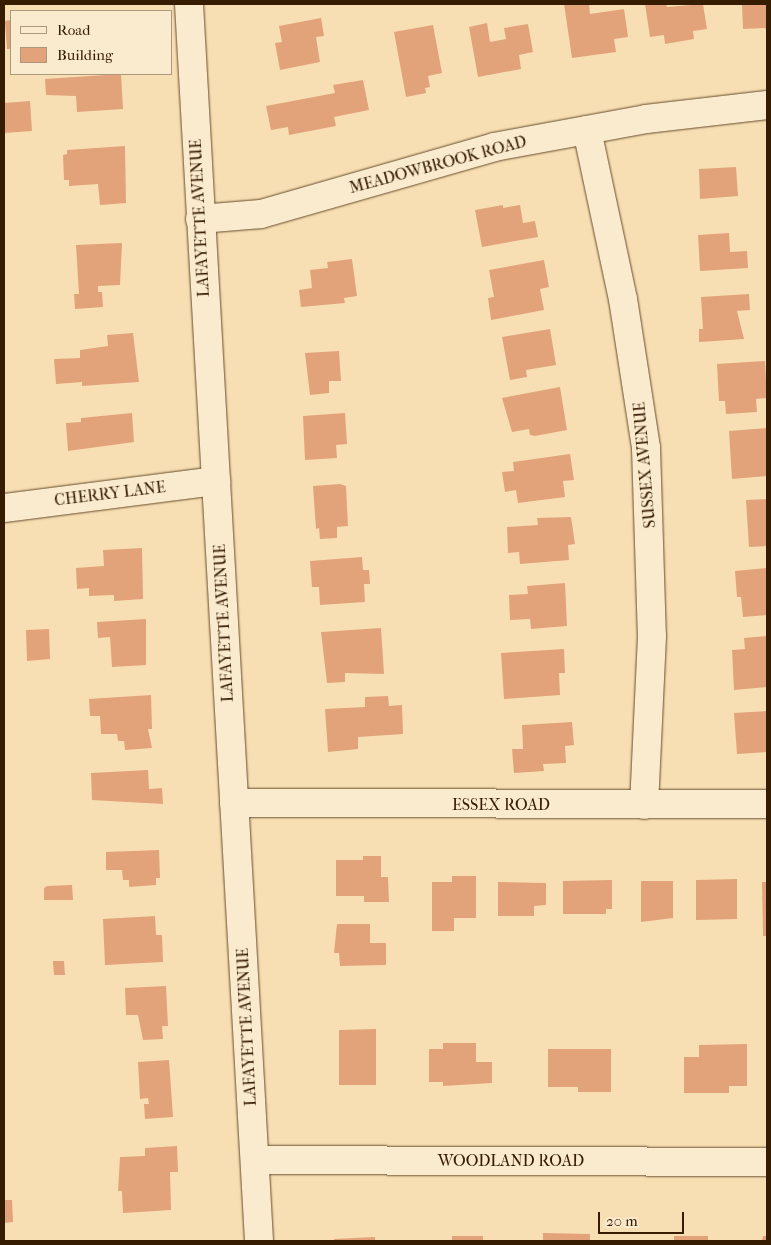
<!DOCTYPE html>
<style>
body{margin:0}
#map{position:relative;width:771px;height:1245px;overflow:hidden;background:#f8dfb3;font-family:"IM FELL French Canon",serif}
div>[style]{position:absolute}
.building>*{inset:0;background:#e2a37b}
.roads{filter:drop-shadow(0 0 1px #664d2d) drop-shadow(0 0 1px #664d2d)}
.minor>*{height:28px;margin:-14px;padding:0 14px;transform-origin:14px;border-radius:14px;background:#faeace}
span{translate:-50% -50%;white-space:nowrap;text-align:center;line-height:1.15;-webkit-text-stroke:4.5px #faeace;paint-order:stroke}
.street-label{font-size:16px;color:#361c00}
.frame{position:absolute;inset:0;border:5px solid #361c00;pointer-events:none}
.legend{position:absolute;left:10px;top:10px;width:162px;height:65px;box-sizing:border-box;background:#faeace;border:1px solid #ac987c;margin:0;padding:6px 9px;list-style:none;font-size:15px;color:#361c00}
.legend li{display:flex;align-items:center;gap:10px;height:25px}
.legend b{width:25px;border:1px solid #ac987c}
.scale{position:absolute;left:598px;top:1212px;width:86px;height:22px;box-sizing:border-box;border:2px solid #361c00;border-top:0;padding-left:6px;font-size:15px;line-height:18px;white-space:nowrap;color:#361c00;-webkit-text-stroke:4px #faeace;paint-order:stroke}
</style>
<div id="map">
<div class="building">
<div style="clip-path:polygon(564px 4px,589px 4px,590px 14px,624px 9px,628px 37px,614px 39px,616px 52px,572px 58px)"></div>
<div style="clip-path:polygon(645px 4px,666px 4px,667px 7px,703px 4px,707px 29px,693px 31px,694px 39px,665px 44px,664px 35px,650px 37px)"></div>
<div style="clip-path:polygon(742px 4px,767px 4px,767px 32px,765px 28px,743px 29px)"></div>
<div style="clip-path:polygon(321px 18px,324px 36px,316px 37px,320px 62px,280px 70px,275px 43px,282px 42px,279px 26px)"></div>
<div style="clip-path:polygon(11px 20px,11px 49px,7px 49px,5px 21px)"></div>
<div style="clip-path:polygon(487px 23px,490px 42px,506px 39px,504px 28px,528px 24px,533px 52px,519px 55px,521px 69px,478px 77px,469px 27px)"></div>
<div style="clip-path:polygon(433px 25px,442px 73px,428px 76px,430px 87px,425px 88px,426px 93px,406px 97px,394px 32px)"></div>
<div style="clip-path:polygon(121px 74px,123px 109px,77px 112px,76px 96px,46px 95px,45px 79px)"></div>
<div style="clip-path:polygon(363px 80px,369px 110px,334px 117px,336px 126px,289px 135px,288px 127px,271px 130px,266px 106px,335px 93px,333px 85px)"></div>
<div style="clip-path:polygon(30px 101px,32px 131px,4px 133px,4px 103px)"></div>
<div style="clip-path:polygon(125px 146px,126px 203px,100px 205px,98px 184px,69px 186px,69px 180px,64px 180px,63px 155px,67px 154px,67px 150px)"></div>
<div style="clip-path:polygon(736px 167px,738px 196px,700px 199px,699px 169px)"></div>
<div style="clip-path:polygon(503px 205px,503px 208px,520px 205px,523px 223px,535px 221px,538px 237px,482px 247px,475px 210px)"></div>
<div style="clip-path:polygon(729px 233px,730px 252px,747px 251px,748px 268px,700px 271px,698px 235px)"></div>
<div style="clip-path:polygon(122px 243px,120px 285px,98px 286px,98px 292px,102px 292px,103px 307px,75px 309px,74px 294px,79px 294px,76px 245px)"></div>
<div style="clip-path:polygon(352px 259px,357px 296px,344px 298px,345px 303px,301px 307px,299px 290px,312px 288px,310px 270px,328px 268px,327px 262px)"></div>
<div style="clip-path:polygon(544px 260px,549px 287px,540px 289px,544px 310px,491px 320px,488px 298px,494px 297px,489px 270px)"></div>
<div style="clip-path:polygon(749px 294px,750px 310px,737px 311px,744px 339px,699px 342px,699px 329px,703px 329px,701px 297px)"></div>
<div style="clip-path:polygon(550px 329px,556px 365px,526px 370px,527px 377px,510px 380px,502px 337px)"></div>
<div style="clip-path:polygon(133px 333px,139px 382px,82px 386px,82px 382px,56px 384px,54px 359px,80px 358px,80px 350px,108px 346px,107px 335px)"></div>
<div style="clip-path:polygon(339px 351px,341px 381px,329px 381px,329px 393px,310px 395px,305px 353px)"></div>
<div style="clip-path:polygon(765px 361px,767px 398px,756px 399px,757px 412px,726px 414px,725px 401px,719px 401px,717px 364px)"></div>
<div style="clip-path:polygon(560px 387px,567px 430px,535px 436px,530px 435px,529px 429px,512px 432px,502px 398px)"></div>
<div style="clip-path:polygon(132px 413px,134px 442px,68px 451px,66px 423px,81px 422px,81px 418px)"></div>
<div style="clip-path:polygon(345px 413px,347px 444px,336px 445px,337px 458px,305px 460px,303px 416px)"></div>
<div style="clip-path:polygon(767px 428px,767px 476px,732px 479px,729px 431px)"></div>
<div style="clip-path:polygon(570px 454px,574px 480px,563px 481px,565px 497px,518px 503px,516px 490px,505px 492px,502px 472px,514px 471px,513px 462px)"></div>
<div style="clip-path:polygon(340px 484px,346px 486px,348px 526px,337px 527px,337px 538px,320px 539px,319px 528px,316px 529px,313px 486px)"></div>
<div style="clip-path:polygon(767px 499px,767px 546px,749px 547px,746px 500px)"></div>
<div style="clip-path:polygon(571px 517px,575px 544px,568px 545px,569px 560px,520px 564px,519px 552px,508px 553px,507px 527px,538px 525px,537px 518px)"></div>
<div style="clip-path:polygon(142px 548px,143px 599px,114px 601px,114px 595px,89px 596px,89px 588px,77px 589px,76px 568px,104px 566px,103px 550px)"></div>
<div style="clip-path:polygon(362px 557px,363px 570px,369px 570px,370px 584px,364px 584px,365px 602px,320px 605px,319px 587px,312px 587px,310px 561px)"></div>
<div style="clip-path:polygon(767px 568px,767px 615px,743px 617px,741px 597px,737px 597px,735px 571px)"></div>
<div style="clip-path:polygon(565px 583px,567px 626px,531px 629px,530px 619px,510px 620px,509px 595px,528px 594px,527px 586px)"></div>
<div style="clip-path:polygon(146px 619px,146px 665px,112px 667px,110px 637px,98px 638px,97px 622px)"></div>
<div style="clip-path:polygon(381px 628px,384px 674px,345px 673px,345px 682px,327px 683px,321px 632px)"></div>
<div style="clip-path:polygon(49px 629px,50px 659px,27px 661px,26px 630px)"></div>
<div style="clip-path:polygon(767px 636px,767px 687px,734px 690px,732px 650px,745px 649px,744px 638px)"></div>
<div style="clip-path:polygon(564px 649px,565px 673px,559px 673px,560px 695px,504px 699px,501px 653px)"></div>
<div style="clip-path:polygon(151px 695px,152px 729px,148px 729px,152px 748px,125px 750px,124px 741px,118px 741px,117px 734px,101px 734px,100px 716px,90px 716px,89px 699px)"></div>
<div style="clip-path:polygon(388px 696px,389px 706px,402px 705px,403px 734px,358px 737px,358px 749px,328px 752px,325px 709px,365px 707px,365px 697px)"></div>
<div style="clip-path:polygon(767px 711px,767px 752px,737px 754px,734px 713px)"></div>
<div style="clip-path:polygon(572px 722px,574px 745px,565px 746px,566px 763px,543px 764px,544px 771px,514px 773px,512px 749px,523px 749px,522px 725px)"></div>
<div style="clip-path:polygon(148px 770px,149px 789px,162px 788px,163px 804px,92px 800px,91px 773px)"></div>
<div style="clip-path:polygon(159px 850px,160px 878px,156px 878px,156px 885px,129px 887px,129px 880px,123px 880px,122px 870px,106px 870px,106px 852px)"></div>
<div style="clip-path:polygon(363px 856px,381px 856px,381px 877px,388px 877px,389px 902px,364px 902px,364px 896px,336px 896px,336px 860px,363px 860px)"></div>
<div style="clip-path:polygon(452px 876px,476px 876px,476px 918px,454px 918px,454px 931px,432px 931px,432px 882px,452px 882px)"></div>
<div style="clip-path:polygon(737px 879px,737px 919px,696px 920px,696px 880px)"></div>
<div style="clip-path:polygon(612px 880px,612px 909px,606px 909px,606px 914px,563px 914px,563px 881px)"></div>
<div style="clip-path:polygon(641px 881px,673px 881px,673px 918px,641px 922px)"></div>
<div style="clip-path:polygon(498px 882px,546px 883px,546px 905px,534px 906px,534px 916px,498px 916px)"></div>
<div style="clip-path:polygon(762px 882px,767px 882px,767px 936px,763px 936px)"></div>
<div style="clip-path:polygon(72px 885px,73px 900px,44px 900px,44px 888px,47px 886px)"></div>
<div style="clip-path:polygon(155px 916px,156px 935px,162px 935px,163px 962px,105px 965px,103px 919px)"></div>
<div style="clip-path:polygon(337px 924px,370px 924px,370px 943px,386px 943px,386px 965px,340px 966px,339px 953px,334px 953px)"></div>
<div style="clip-path:polygon(53px 961px,64px 961px,65px 975px,54px 975px)"></div>
<div style="clip-path:polygon(166px 986px,168px 1026px,162px 1026px,163px 1039px,143px 1040px,138px 1015px,126px 1015px,125px 988px)"></div>
<div style="clip-path:polygon(376px 1029px,376px 1085px,339px 1085px,339px 1030px)"></div>
<div style="clip-path:polygon(443px 1043px,476px 1043px,476px 1062px,492px 1062px,492px 1083px,443px 1086px,443px 1082px,429px 1082px,429px 1049px,443px 1049px)"></div>
<div style="clip-path:polygon(747px 1044px,747px 1086px,729px 1086px,729px 1093px,684px 1093px,684px 1057px,699px 1057px,699px 1045px)"></div>
<div style="clip-path:polygon(548px 1049px,611px 1049px,611px 1092px,578px 1092px,578px 1087px,548px 1087px)"></div>
<div style="clip-path:polygon(169px 1060px,173px 1117px,145px 1119px,144px 1104px,149px 1104px,148px 1098px,140px 1099px,138px 1062px)"></div>
<div style="clip-path:polygon(177px 1146px,178px 1172px,170px 1172px,171px 1210px,123px 1213px,122px 1191px,118px 1191px,120px 1157px,145px 1156px,145px 1148px)"></div>
<div style="clip-path:polygon(4px 1200px,12px 1200px,13px 1222px,4px 1223px)"></div>
<div style="clip-path:polygon(543px 1233px,590px 1234px,590px 1241px,543px 1241px)"></div>
<div style="clip-path:polygon(452px 1236px,483px 1236px,483px 1241px,452px 1241px)"></div>
<div style="clip-path:polygon(674px 1236px,708px 1236px,708px 1241px,674px 1241px)"></div>
<div style="clip-path:polygon(763px 1236px,767px 1236px,767px 1241px,762px 1241px)"></div>
<div style="clip-path:polygon(375px 1237px,375px 1241px,334px 1241px,334px 1239px)"></div>
</div>
<div class="roads">
<div class="minor">
<div style="left:189px;top:4px;width:1239px;rotate:86.76deg"></div>
<div style="left:587px;top:130px;width:173px;rotate:78deg"></div>
<div style="left:623px;top:299px;width:151px;rotate:81.2deg"></div>
<div style="left:646px;top:448px;width:188px;rotate:88.2deg"></div>
<div style="left:652px;top:636px;width:169px;rotate:92.7deg"></div>
<div style="left:200px;top:219px;width:61px;rotate:-4.7deg"></div>
<div style="left:261px;top:214px;width:242px;rotate:-16deg"></div>
<div style="left:494px;top:147px;width:155px;rotate:-10.4deg"></div>
<div style="left:646px;top:119px;width:122px;rotate:-6.6deg"></div>
<div style="left:4px;top:508px;width:214px;rotate:-7.3deg"></div>
<div style="left:234px;top:803px;width:533px;rotate:0.11deg"></div>
<div style="left:255px;top:1160px;width:512px;rotate:0.22deg"></div>
</div>
</div>
<div class="street-label">
<span style="left:438px;top:165px;rotate:-15deg">MEADOWBROOK ROAD</span>
<span style="left:200px;top:218px;rotate:-93deg">LAFAYETTE AVENUE</span>
<span style="left:645px;top:465px;rotate:-95deg">SUSSEX AVENUE</span>
<span style="left:110px;top:494px;rotate:-7deg">CHERRY LANE</span>
<span style="left:224px;top:623px;rotate:-93deg">LAFAYETTE AVENUE</span>
<span style="left:501px;top:805px">ESSEX ROAD</span>
<span style="left:247px;top:1027px;rotate:-93deg">LAFAYETTE AVENUE</span>
<span style="left:511px;top:1161px">WOODLAND ROAD</span>
</div>
<div class="frame"></div>
<ul class="legend">
<li><b style="height:6px;background:#faeace"></b>Road</li>
<li><b style="height:14px;background:#e2a37b"></b>Building</li>
</ul>
<div class="scale">20 m</div>
</div>
